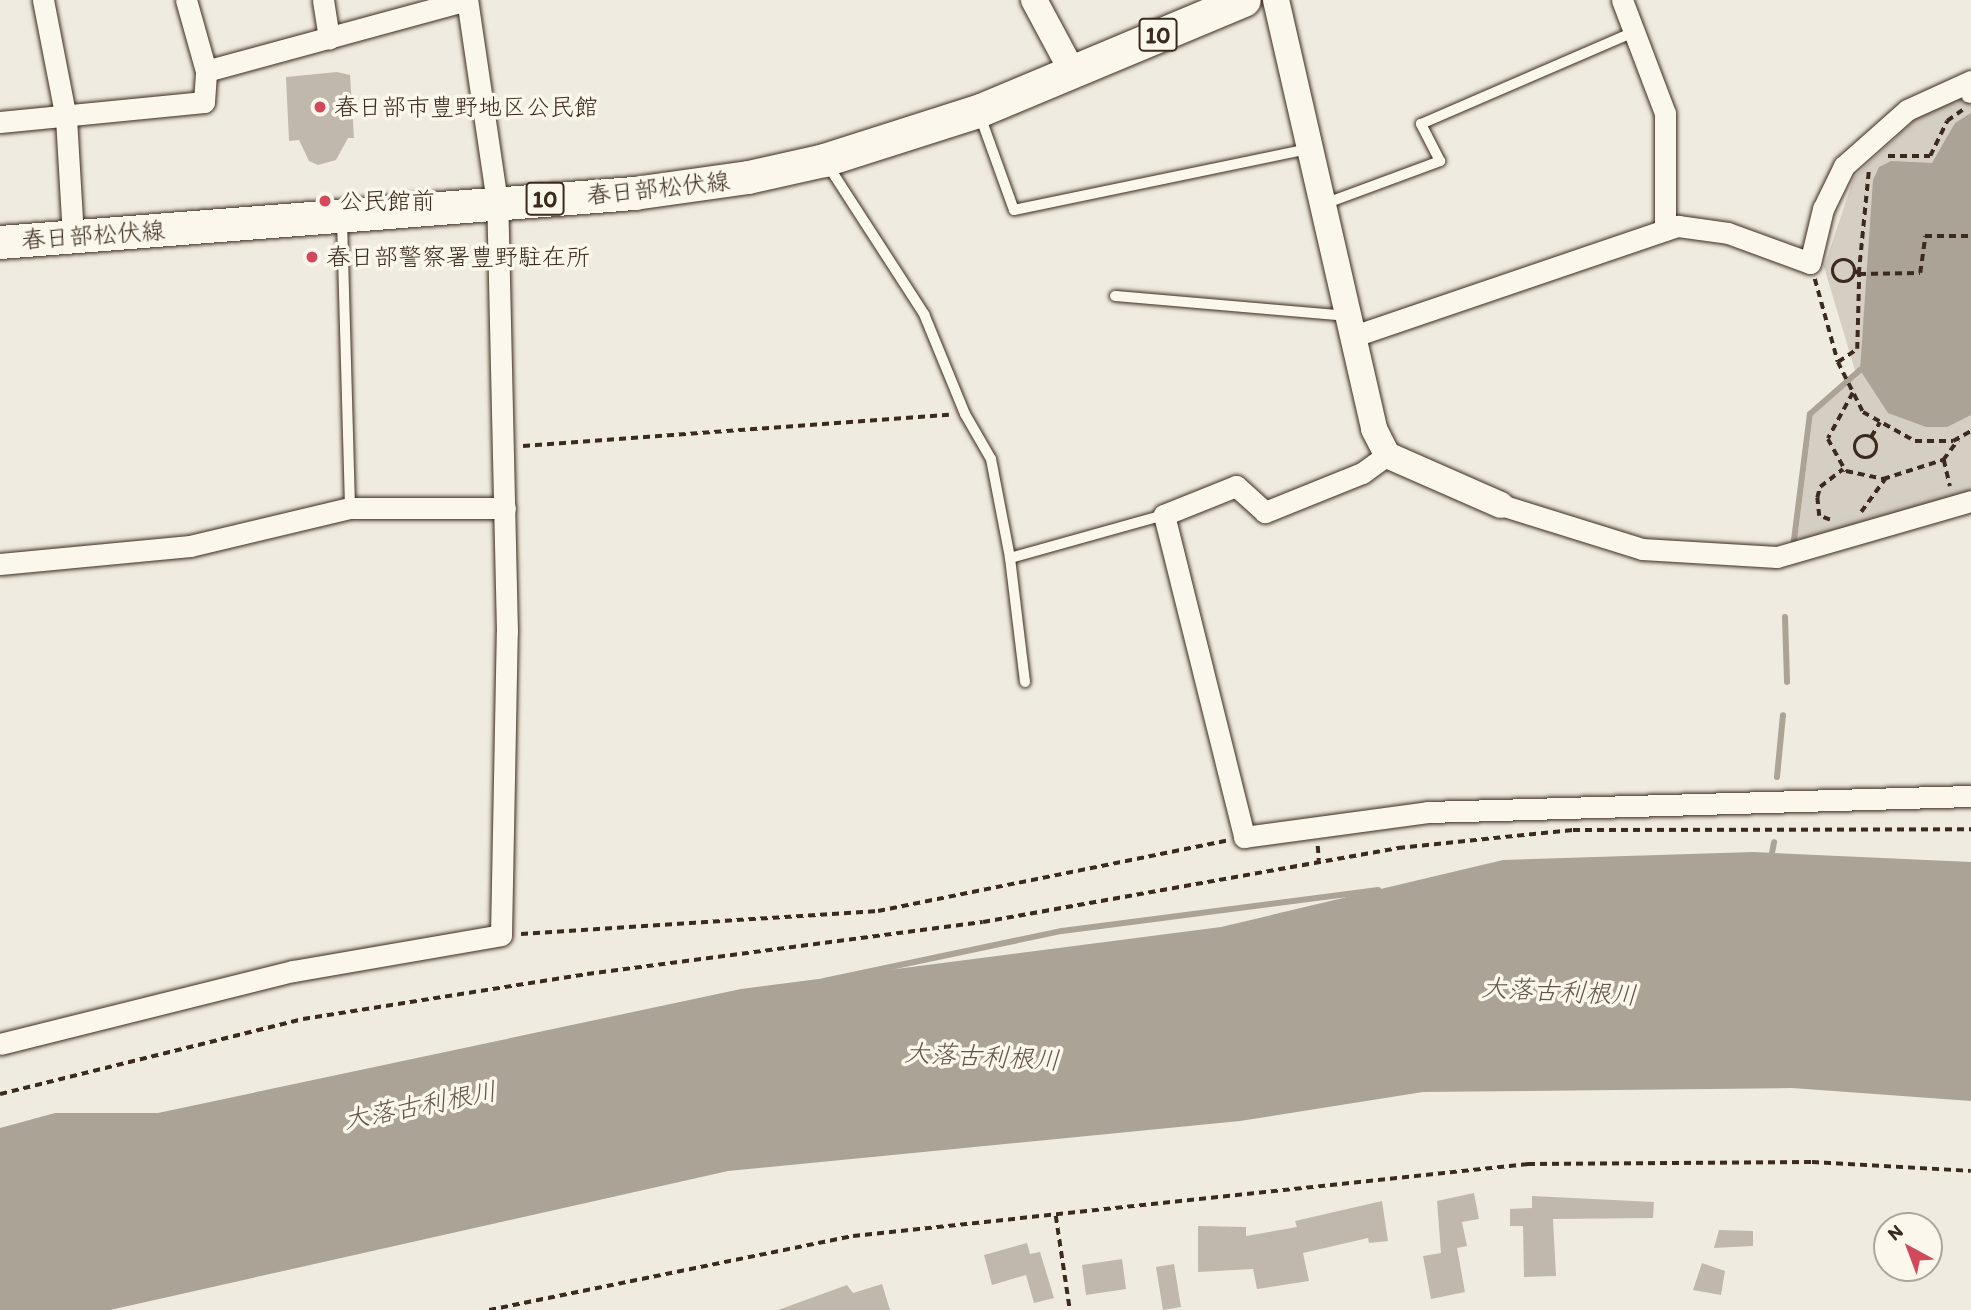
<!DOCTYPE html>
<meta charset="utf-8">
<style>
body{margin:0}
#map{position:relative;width:1971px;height:1310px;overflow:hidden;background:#f0ebe0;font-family:Itim,"Klee One",sans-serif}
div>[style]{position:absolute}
.green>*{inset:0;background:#d5cec3}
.water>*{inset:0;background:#aca397}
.stream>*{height:6px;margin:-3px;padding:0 3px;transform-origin:3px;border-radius:3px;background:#aca397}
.building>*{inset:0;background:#c0b8ad}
.path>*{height:3.5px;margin-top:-1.75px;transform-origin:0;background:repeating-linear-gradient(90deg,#3b2a1e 0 7px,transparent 0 12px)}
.path>.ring{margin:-1.75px;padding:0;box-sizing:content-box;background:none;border:3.5px solid #3b2a1e;border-radius:50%}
.roads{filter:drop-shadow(0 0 2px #3b2a1e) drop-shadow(0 0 2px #3b2a1e)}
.service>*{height:10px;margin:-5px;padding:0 5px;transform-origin:5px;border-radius:5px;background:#fbf7ec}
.minor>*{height:21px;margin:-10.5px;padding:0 10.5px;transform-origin:10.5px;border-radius:10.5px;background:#fbf7ec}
.tertiary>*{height:26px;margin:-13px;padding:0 13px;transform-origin:13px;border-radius:13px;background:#fbf7ec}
.primary>*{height:33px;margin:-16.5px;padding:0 16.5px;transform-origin:16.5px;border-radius:16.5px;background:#fbf7ec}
.dots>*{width:19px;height:19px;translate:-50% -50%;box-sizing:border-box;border:4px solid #fbf7ec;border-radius:50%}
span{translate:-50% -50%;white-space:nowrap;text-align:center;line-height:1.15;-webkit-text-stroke:7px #fbf7ec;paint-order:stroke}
.shield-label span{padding:2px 5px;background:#fbf7ec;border:2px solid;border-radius:5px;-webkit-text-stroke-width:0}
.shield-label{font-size:23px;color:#3b2a1e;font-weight:700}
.poi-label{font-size:24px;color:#3b2a1e}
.left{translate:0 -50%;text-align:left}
.street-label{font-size:24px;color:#3b2a1e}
.water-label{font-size:26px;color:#635448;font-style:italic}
.north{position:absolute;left:1873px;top:1212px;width:70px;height:70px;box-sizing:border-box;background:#fbf7ec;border:2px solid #aea59a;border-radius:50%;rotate:319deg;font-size:19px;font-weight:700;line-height:28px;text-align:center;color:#3b2a1e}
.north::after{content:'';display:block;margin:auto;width:24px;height:32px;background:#d1495b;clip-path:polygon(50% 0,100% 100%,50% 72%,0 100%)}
</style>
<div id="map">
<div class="green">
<div style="clip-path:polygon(1971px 93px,1971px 495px,1796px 548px,1813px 415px,1857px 377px,1824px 267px,1854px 177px,1921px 114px,1948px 97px)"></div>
</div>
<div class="water">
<div style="clip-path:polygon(1971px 113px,1971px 415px,1947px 427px,1926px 427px,1888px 413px,1860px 370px,1873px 180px,1879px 167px,1891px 161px,1932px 163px,1955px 123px)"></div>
<div style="clip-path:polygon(1753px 852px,1971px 862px,1971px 1101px,1792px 1088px,1423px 1092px,1240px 1121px,728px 1171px,110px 1310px,0 1310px,0 1128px,55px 1113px,158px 1113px,741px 989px,1221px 927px,1503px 860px)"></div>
</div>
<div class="stream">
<div style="left:1793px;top:548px;width:135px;rotate:-82.8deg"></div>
<div style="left:1810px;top:414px;width:67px;rotate:-41.3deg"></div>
<div style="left:1785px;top:617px;width:65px;rotate:88.2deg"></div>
<div style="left:1777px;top:777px;width:62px;rotate:-84.5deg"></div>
<div style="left:1771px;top:858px;width:16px;rotate:-79deg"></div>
<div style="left:824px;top:981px;width:243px;rotate:-11.9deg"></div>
<div style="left:1062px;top:931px;width:319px;rotate:-7.4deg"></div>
</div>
<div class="building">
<div style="clip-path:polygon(337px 72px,350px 75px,354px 138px,348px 138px,336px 160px,318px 165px,309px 161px,299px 140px,289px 141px,286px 77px)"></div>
<div style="clip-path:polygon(1474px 1193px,1479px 1219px,1462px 1222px,1467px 1246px,1457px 1248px,1465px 1292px,1431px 1299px,1423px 1256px,1441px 1253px,1437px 1201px)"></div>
<div style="clip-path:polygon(1532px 1196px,1654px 1202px,1653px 1218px,1553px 1219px,1556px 1276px,1524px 1277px,1523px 1226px,1510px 1226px,1510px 1209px,1532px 1208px)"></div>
<div style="clip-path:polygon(1382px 1201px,1388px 1241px,1369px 1243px,1368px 1238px,1303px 1253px,1309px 1281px,1257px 1289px,1253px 1269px,1198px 1272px,1198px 1226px,1246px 1227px,1246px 1236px,1297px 1227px,1295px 1221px)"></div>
<div style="clip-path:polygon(1719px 1230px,1753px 1231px,1753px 1246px,1714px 1248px)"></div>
<div style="clip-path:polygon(1027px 1243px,1030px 1254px,1040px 1252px,1054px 1298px,1034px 1303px,1026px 1275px,992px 1285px,984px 1255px)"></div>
<div style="clip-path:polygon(1122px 1259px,1126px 1289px,1086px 1295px,1082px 1265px)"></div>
<div style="clip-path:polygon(1702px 1263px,1725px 1271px,1721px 1295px,1693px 1290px)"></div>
<div style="clip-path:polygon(1174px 1264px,1181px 1307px,1163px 1310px,1156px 1267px)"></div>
<div style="clip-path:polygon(882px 1284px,890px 1310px,778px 1310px,847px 1285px,853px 1293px)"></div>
</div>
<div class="path">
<div style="left:1888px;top:156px;width:42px"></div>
<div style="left:1930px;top:156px;width:39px;rotate:-64deg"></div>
<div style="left:1947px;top:121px;width:19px;rotate:-36deg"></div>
<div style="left:1869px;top:172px;width:102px;rotate:95.6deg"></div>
<div style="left:1859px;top:274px;width:61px;rotate:-0.9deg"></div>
<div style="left:1920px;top:273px;width:37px;rotate:-82deg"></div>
<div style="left:1925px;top:236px;width:46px"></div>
<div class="ring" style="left:1833px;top:260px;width:18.5px;height:18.5px"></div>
<div style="left:1815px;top:279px;width:86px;rotate:74.5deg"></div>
<div style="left:1838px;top:362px;width:56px;rotate:63.4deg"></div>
<div style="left:1863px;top:412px;width:60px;rotate:29.1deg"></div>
<div style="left:1915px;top:441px;width:38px"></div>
<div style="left:1953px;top:441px;width:21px;rotate:-29deg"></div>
<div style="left:1838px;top:362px;width:23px;rotate:-34deg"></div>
<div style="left:1857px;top:349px;width:75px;rotate:-88.5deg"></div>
<div style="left:1859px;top:274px;width:6px;rotate:-149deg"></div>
<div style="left:1853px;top:393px;width:52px;rotate:118.5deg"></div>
<div style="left:1828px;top:439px;width:37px;rotate:61deg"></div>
<div style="left:1846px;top:471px;width:38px;rotate:12deg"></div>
<div style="left:1883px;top:479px;width:63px;rotate:-17.6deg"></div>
<div style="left:1943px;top:460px;width:25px;rotate:-53deg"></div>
<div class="ring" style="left:1855px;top:436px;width:18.5px;height:18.5px"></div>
<div style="left:1871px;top:437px;width:17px;rotate:-59deg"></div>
<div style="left:523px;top:446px;width:427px;rotate:-4.2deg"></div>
<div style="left:1944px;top:460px;width:27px;rotate:77deg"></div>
<div style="left:1861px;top:512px;width:41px;rotate:-54deg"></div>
<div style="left:1830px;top:520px;width:12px;rotate:-160deg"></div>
<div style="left:1819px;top:516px;width:18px;rotate:-96deg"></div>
<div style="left:1817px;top:498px;width:11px;rotate:-75deg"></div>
<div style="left:1820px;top:487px;width:29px;rotate:-38deg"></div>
<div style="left:1318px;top:846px;width:15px;rotate:86deg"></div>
<div style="left:521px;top:934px;width:358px;rotate:-3.7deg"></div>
<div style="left:878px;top:911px;width:355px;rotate:-11.4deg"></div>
<div style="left:0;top:1094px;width:312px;rotate:-13.9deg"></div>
<div style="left:303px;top:1019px;width:288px;rotate:-9deg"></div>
<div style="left:587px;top:974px;width:399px;rotate:-7.5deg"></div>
<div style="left:983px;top:922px;width:422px;rotate:-10.1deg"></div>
<div style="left:1398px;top:848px;width:176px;rotate:-5.9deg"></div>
<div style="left:1573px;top:830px;width:398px;rotate:-0.1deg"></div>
<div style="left:1056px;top:1216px;width:95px;rotate:81.5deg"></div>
<div style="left:489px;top:1310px;width:371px;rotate:-11.5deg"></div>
<div style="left:853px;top:1236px;width:679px;rotate:-6.09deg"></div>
<div style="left:1528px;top:1164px;width:284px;rotate:-0.4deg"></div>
<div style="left:1812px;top:1162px;width:159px;rotate:3.2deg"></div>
</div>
<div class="roads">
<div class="service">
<div style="left:1967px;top:97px;width:4px;rotate:14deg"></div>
<div style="left:979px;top:113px;width:103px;rotate:70.2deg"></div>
<div style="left:1014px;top:210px;width:301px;rotate:-11.7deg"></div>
<div style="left:827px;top:164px;width:179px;rotate:57.1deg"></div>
<div style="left:924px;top:314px;width:108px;rotate:67.7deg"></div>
<div style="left:965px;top:414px;width:52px;rotate:60deg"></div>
<div style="left:991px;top:459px;width:101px;rotate:79.1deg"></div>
<div style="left:1010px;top:558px;width:160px;rotate:-15.6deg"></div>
<div style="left:1324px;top:204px;width:124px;rotate:-20.3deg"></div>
<div style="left:1440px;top:161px;width:42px;rotate:-117.2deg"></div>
<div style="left:1421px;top:124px;width:234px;rotate:-23.4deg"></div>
<div style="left:342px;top:220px;width:288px;rotate:88.4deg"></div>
<div style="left:1115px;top:296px;width:235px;rotate:4.9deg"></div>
<div style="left:1010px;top:558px;width:125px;rotate:83.1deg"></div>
</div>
<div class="minor">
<div style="left:43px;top:0;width:120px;rotate:79deg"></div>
<div style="left:66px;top:118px;width:119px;rotate:86.6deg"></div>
<div style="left:323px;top:0;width:39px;rotate:81deg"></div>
<div style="left:1622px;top:0;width:121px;rotate:69.2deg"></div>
<div style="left:1665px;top:113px;width:117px;rotate:90deg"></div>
<div style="left:206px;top:71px;width:270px;rotate:-15.2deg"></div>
<div style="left:0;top:122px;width:205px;rotate:-5.6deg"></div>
<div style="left:204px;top:102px;width:31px;rotate:-86deg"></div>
<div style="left:206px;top:71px;width:74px;rotate:-105.7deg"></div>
<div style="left:1354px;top:336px;width:342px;rotate:-18.8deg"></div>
<div style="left:1678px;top:226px;width:50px;rotate:8deg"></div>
<div style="left:1728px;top:233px;width:87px;rotate:20.1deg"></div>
<div style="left:1810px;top:263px;width:56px;rotate:-76.5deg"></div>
<div style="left:1823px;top:209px;width:48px;rotate:-64deg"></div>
<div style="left:1844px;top:166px;width:84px;rotate:-41.6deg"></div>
<div style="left:1907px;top:110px;width:70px;rotate:-24.4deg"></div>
<div style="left:1387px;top:455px;width:31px;rotate:144deg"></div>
<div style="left:1362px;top:473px;width:105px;rotate:158.1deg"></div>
<div style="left:1265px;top:512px;width:39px;rotate:-138deg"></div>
<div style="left:1236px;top:486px;width:78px;rotate:158.1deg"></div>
<div style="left:1164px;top:515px;width:332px;rotate:76deg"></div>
<div style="left:1244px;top:837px;width:186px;rotate:-7.7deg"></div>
<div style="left:1428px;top:812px;width:543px;rotate:-1.69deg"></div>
<div style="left:1501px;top:505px;width:148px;rotate:17.3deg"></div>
<div style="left:1642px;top:549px;width:135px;rotate:3.4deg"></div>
<div style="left:1777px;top:557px;width:202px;rotate:-16.1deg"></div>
<div style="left:0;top:564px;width:191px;rotate:-5.4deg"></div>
<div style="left:190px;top:546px;width:164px;rotate:-13.4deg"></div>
<div style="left:350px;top:508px;width:155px"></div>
<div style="left:0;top:1044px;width:302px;rotate:-14deg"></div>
<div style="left:293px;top:971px;width:211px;rotate:-9.8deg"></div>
<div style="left:501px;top:935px;width:303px;rotate:-88.9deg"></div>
<div style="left:507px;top:632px;width:430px;rotate:-91.3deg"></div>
<div style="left:497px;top:202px;width:204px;rotate:-98.4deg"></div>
</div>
<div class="tertiary">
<div style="left:1034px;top:0;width:81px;rotate:61.8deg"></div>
<div style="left:1276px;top:0;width:440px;rotate:77.1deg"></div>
<div style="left:1374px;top:429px;width:29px;rotate:63deg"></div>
<div style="left:1387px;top:455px;width:124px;rotate:23.7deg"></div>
</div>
<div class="primary">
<div style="left:0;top:242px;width:636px;rotate:-4.42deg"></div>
<div style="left:634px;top:193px;width:115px;rotate:-8deg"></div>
<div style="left:748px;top:177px;width:78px;rotate:-12.6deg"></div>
<div style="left:824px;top:160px;width:162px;rotate:-17.7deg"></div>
<div style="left:978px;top:111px;width:288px;rotate:-22.7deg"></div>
</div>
</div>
<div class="dots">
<div style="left:320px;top:107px;background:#d1495b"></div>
<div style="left:325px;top:201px;background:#d1495b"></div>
<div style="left:312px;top:257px;background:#d1495b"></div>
</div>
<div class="shield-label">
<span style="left:1158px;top:35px">10</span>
<span style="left:545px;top:199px">10</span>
</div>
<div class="poi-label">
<span class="left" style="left:334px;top:107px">春日部市豊野地区公民館</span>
<span class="left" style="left:339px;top:201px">公民館前</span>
<span class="left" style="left:326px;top:257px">春日部警察署豊野駐在所</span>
</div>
<div class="street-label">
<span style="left:658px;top:188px;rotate:-6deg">春日部松伏線</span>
<span style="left:93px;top:235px;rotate:-4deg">春日部松伏線</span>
</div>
<div class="water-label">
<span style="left:1559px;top:992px;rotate:3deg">大落古利根川</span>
<span style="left:982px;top:1057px;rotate:3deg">大落古利根川</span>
<span style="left:420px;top:1106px;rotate:-11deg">大落古利根川</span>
</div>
<div class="north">N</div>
</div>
